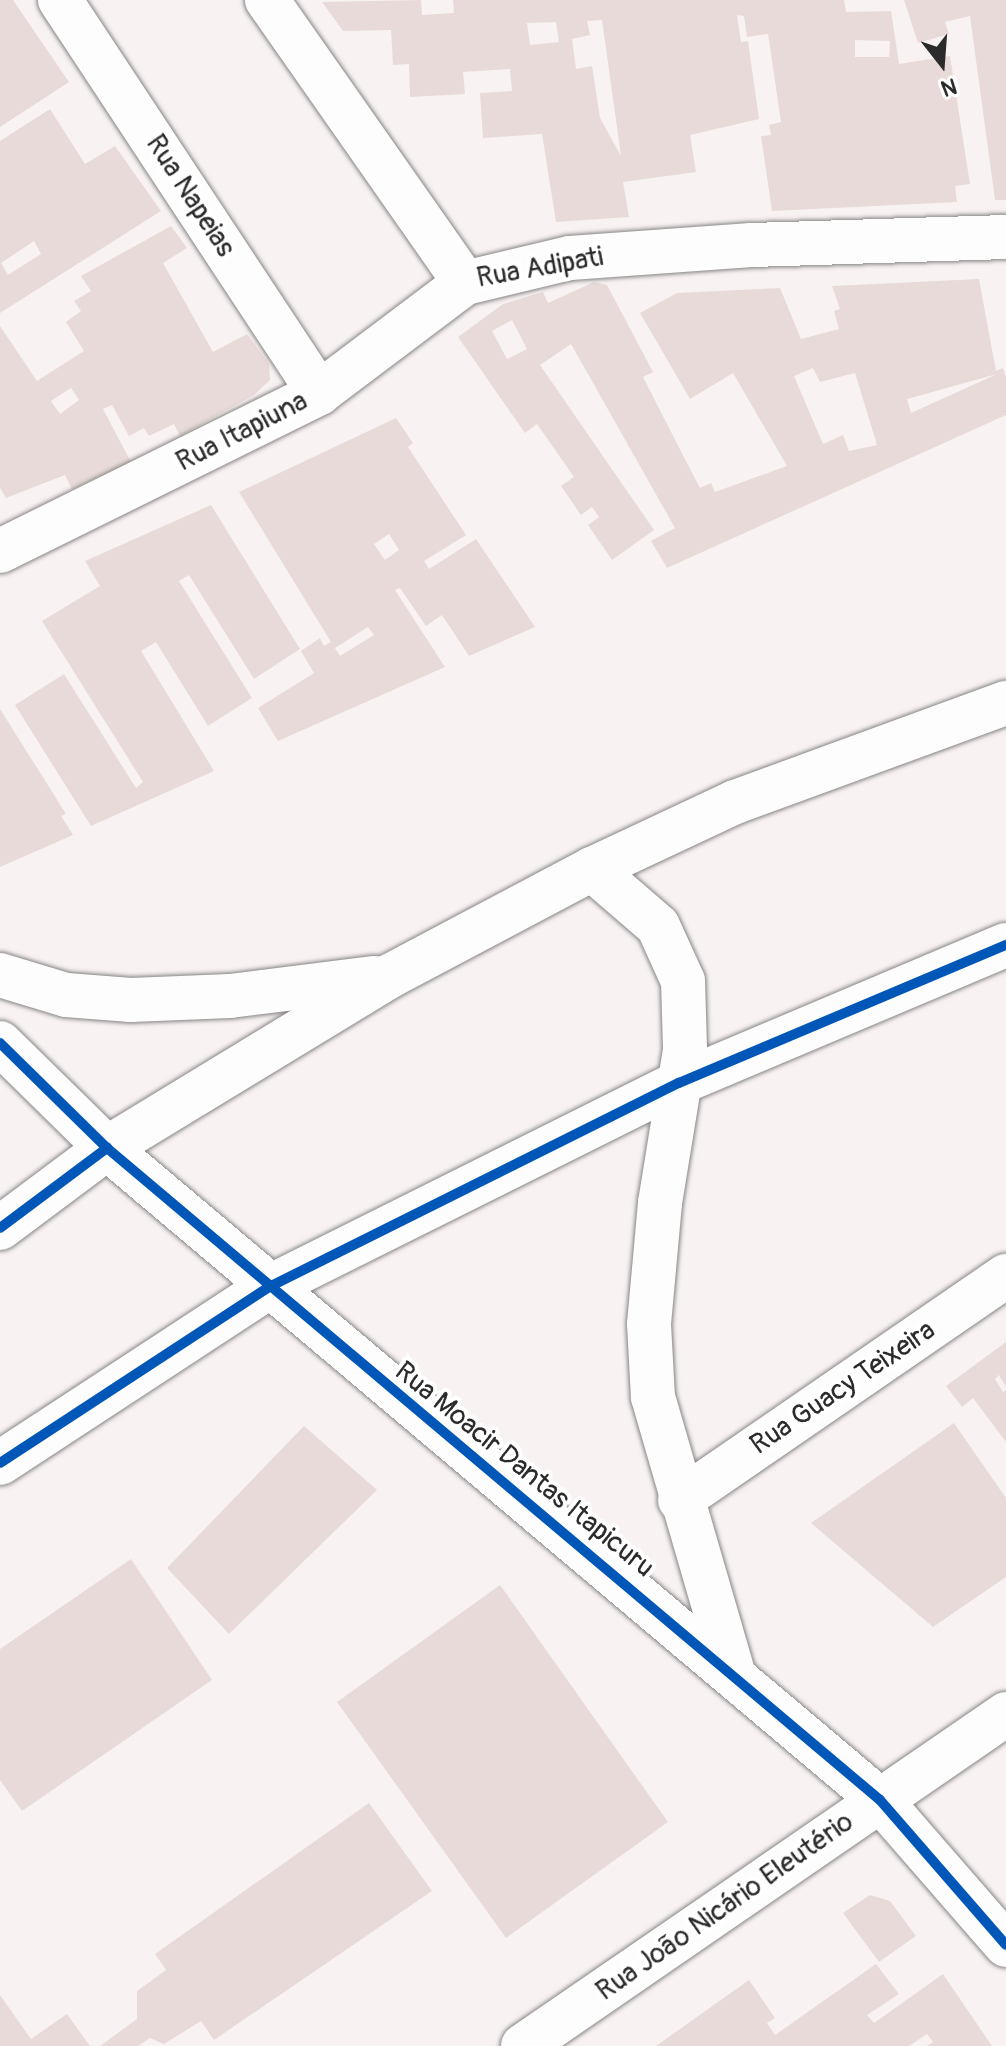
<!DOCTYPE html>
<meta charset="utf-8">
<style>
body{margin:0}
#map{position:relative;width:1006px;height:2046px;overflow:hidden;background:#f8f3f2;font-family:Pangolin,sans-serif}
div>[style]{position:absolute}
.building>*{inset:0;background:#e8dad8}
.roads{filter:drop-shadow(0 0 2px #878585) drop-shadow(0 0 2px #878585)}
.minor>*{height:44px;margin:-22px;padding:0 22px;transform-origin:22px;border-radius:22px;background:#fefdfd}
.cycleway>*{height:10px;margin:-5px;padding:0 5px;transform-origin:5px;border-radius:5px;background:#0057b8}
span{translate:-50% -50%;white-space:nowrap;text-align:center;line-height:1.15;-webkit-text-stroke:8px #fff;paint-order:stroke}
.street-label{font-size:28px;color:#2b2b2b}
.north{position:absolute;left:902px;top:24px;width:80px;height:80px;-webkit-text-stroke:6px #fff;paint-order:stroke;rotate:163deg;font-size:22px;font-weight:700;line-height:32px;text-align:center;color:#2b2b2b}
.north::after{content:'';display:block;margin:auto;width:28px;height:36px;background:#2b2b2b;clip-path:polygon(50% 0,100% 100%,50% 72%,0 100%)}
</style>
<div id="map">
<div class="building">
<div style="clip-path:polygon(0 0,13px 0,69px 82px,0 127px)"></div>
<div style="clip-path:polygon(evenodd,421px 0,422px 15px,454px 13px,453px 0,844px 0,846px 12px,891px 11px,899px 64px,950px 56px,970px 184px,955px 186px,957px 202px,772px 211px,761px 136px,771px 135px,769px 125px,781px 122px,768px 34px,747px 37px,744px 16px,737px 15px,741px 42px,748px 41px,759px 119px,690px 135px,696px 172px,623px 182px,629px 217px,556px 222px,542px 134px,483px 138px,480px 93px,512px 91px,510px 69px,463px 72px,465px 94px,410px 97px,409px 64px,393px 65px,391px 30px,343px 31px,322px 2px,421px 0,602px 20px,621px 156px,600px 118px,592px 66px,576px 69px,572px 39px,590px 35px,587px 21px,602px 20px,421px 0,556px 22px,559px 42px,530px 45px,527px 23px,556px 22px,421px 0,855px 40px,890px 41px,889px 57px,855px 57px,855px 40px)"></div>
<div style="clip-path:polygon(904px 0,1006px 0,1006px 200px,995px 200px,970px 16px,945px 22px,949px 34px,918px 43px)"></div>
<div style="clip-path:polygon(evenodd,50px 109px,85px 164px,115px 146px,161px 211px,0 313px,0 141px,50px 109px,34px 241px,41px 254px,8px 275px,1px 263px,34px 241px)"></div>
<div style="clip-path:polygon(evenodd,171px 226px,187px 248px,163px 263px,213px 352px,247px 334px,269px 364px,270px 380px,254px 395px,180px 436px,174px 424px,149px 436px,144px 428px,129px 436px,112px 405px,103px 409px,131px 462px,72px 489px,65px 475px,6px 498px,0 488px,0 326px,37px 381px,84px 351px,66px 322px,81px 311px,74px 301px,91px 291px,81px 276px,171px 226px,71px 388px,79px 400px,60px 414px,51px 401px,71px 388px)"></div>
<div style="clip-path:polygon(evenodd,979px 279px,996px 371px,1003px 368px,1006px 378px,1006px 415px,667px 568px,651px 541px,675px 528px,571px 344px,540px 365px,654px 530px,612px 560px,588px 525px,599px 517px,592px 507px,581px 515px,561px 486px,574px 477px,537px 424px,525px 433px,458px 337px,503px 304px,543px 292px,548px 303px,594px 282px,607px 285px,653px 372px,643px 377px,688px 465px,700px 488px,711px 483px,715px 492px,787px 466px,733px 373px,690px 399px,640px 313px,677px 293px,780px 288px,801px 339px,839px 329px,834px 311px,840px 309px,832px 286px,979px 279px,512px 320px,527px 349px,507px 359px,492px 331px,512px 320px,979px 279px,813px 368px,820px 382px,855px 373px,877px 445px,849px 451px,843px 435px,823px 444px,794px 376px,813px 368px,979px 279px,997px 374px,911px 413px,907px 399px,997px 374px)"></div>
<div style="clip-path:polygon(evenodd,396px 418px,413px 443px,408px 447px,466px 535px,424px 561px,429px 569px,476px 539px,535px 627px,469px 656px,442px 615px,426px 626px,400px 588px,395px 590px,445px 667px,278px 741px,258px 708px,314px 673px,301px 651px,320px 638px,324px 646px,331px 642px,239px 492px,396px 418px,389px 534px,399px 550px,385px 560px,374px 544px,389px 534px,396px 418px,368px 627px,374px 635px,340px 656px,335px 648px,368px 627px)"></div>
<div style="clip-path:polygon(211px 505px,300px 649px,254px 679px,189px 575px,179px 581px,252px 698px,208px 726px,156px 642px,141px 651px,214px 771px,91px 826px,15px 705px,64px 674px,136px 788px,143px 782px,42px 621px,100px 586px,85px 561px)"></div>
<div style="clip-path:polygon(0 709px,66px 814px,61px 816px,73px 835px,0 867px)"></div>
<div style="clip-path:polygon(1006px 1342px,1006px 1387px,999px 1375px,995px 1379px,1003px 1392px,1006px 1390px,1006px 1442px,973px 1398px,962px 1407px,946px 1386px)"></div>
<div style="clip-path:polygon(954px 1423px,1006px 1498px,1006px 1577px,933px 1627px,811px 1523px)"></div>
<div style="clip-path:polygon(304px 1426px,377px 1490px,229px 1634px,167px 1568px)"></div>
<div style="clip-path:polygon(131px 1559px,212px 1680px,22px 1811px,0 1780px,0 1649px)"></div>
<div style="clip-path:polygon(500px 1585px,668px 1822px,506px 1938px,337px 1702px)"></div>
<div style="clip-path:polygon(369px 1803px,432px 1891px,214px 2040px,201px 2021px,164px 2044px,150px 2038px,138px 2046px,100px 2046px,137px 2019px,137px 1991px,166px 1970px,155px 1954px)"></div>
<div style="clip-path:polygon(870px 1895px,890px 1901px,916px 1936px,879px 1962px,843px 1913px)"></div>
<div style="clip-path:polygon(876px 1964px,899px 1994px,867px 2015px,874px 2023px,943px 1974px,992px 2046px,927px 2046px,933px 2042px,927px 2034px,909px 2046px,656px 2046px,749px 1980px,775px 2018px,767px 2023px,775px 2035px)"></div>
<div style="clip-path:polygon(0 1995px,31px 2039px,67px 2014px,90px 2046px,0 2046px)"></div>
</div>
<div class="roads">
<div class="minor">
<div style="left:60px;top:0;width:471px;rotate:56.6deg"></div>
<div style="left:267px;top:0;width:345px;rotate:55deg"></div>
<div style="left:0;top:551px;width:356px;rotate:-26.3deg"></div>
<div style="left:319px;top:393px;width:183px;rotate:-37deg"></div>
<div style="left:465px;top:283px;width:108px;rotate:-13.4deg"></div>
<div style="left:570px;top:258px;width:182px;rotate:-4.1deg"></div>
<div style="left:752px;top:245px;width:254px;rotate:-1.8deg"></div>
<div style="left:592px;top:869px;width:87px;rotate:40.8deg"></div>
<div style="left:658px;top:926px;width:60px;rotate:65.6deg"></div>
<div style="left:683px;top:981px;width:69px;rotate:88.3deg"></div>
<div style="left:685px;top:1050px;width:155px;rotate:99.3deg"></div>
<div style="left:660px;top:1203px;width:121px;rotate:95.2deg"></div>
<div style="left:649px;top:1324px;width:73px;rotate:86.9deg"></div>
<div style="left:653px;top:1397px;width:286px;rotate:73.8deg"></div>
<div style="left:0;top:975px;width:69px;rotate:16.9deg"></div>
<div style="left:66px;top:995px;width:65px;rotate:4.4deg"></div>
<div style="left:131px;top:1000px;width:99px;rotate:-2.3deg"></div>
<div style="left:230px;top:996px;width:146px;rotate:-7.1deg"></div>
<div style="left:0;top:1043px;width:150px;rotate:44.5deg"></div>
<div style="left:107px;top:1148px;width:1011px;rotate:40.15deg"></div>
<div style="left:880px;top:1800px;width:192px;rotate:49deg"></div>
<div style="left:0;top:1228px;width:134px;rotate:-36.8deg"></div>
<div style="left:107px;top:1148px;width:331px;rotate:-31.3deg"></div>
<div style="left:390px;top:976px;width:229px;rotate:-27.9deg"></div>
<div style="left:592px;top:869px;width:158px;rotate:-25.1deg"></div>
<div style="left:735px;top:802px;width:289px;rotate:-20.1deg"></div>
<div style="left:0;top:1463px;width:321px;rotate:-33.2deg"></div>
<div style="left:269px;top:1287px;width:458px;rotate:-26.5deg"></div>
<div style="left:679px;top:1083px;width:355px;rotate:-22.9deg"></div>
<div style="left:680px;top:1500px;width:396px;rotate:-34.5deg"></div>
<div style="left:523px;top:2046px;width:586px;rotate:-34.5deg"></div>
</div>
</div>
<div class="cycleway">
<div style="left:0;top:1043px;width:150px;rotate:44.5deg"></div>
<div style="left:107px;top:1148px;width:1011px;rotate:40.15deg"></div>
<div style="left:880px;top:1800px;width:192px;rotate:49deg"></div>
<div style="left:0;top:1228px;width:134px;rotate:-36.8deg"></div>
<div style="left:0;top:1463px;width:321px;rotate:-33.2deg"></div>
<div style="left:269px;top:1287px;width:458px;rotate:-26.5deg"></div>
<div style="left:679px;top:1083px;width:355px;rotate:-22.9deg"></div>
</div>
<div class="street-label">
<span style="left:190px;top:196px;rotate:57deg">Rua Napeias</span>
<span style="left:540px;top:268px;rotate:-10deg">Rua Adipati</span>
<span style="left:242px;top:432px;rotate:-27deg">Rua Itapiuna</span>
<span style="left:843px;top:1388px;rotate:-34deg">Rua Guacy Teixeira</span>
<span style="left:524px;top:1470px;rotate:39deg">Rua Moacir Dantas Itapicuru</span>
<span style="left:725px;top:1907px;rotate:-35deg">Rua João Nicário Eleutério</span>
</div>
<div class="north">N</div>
</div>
